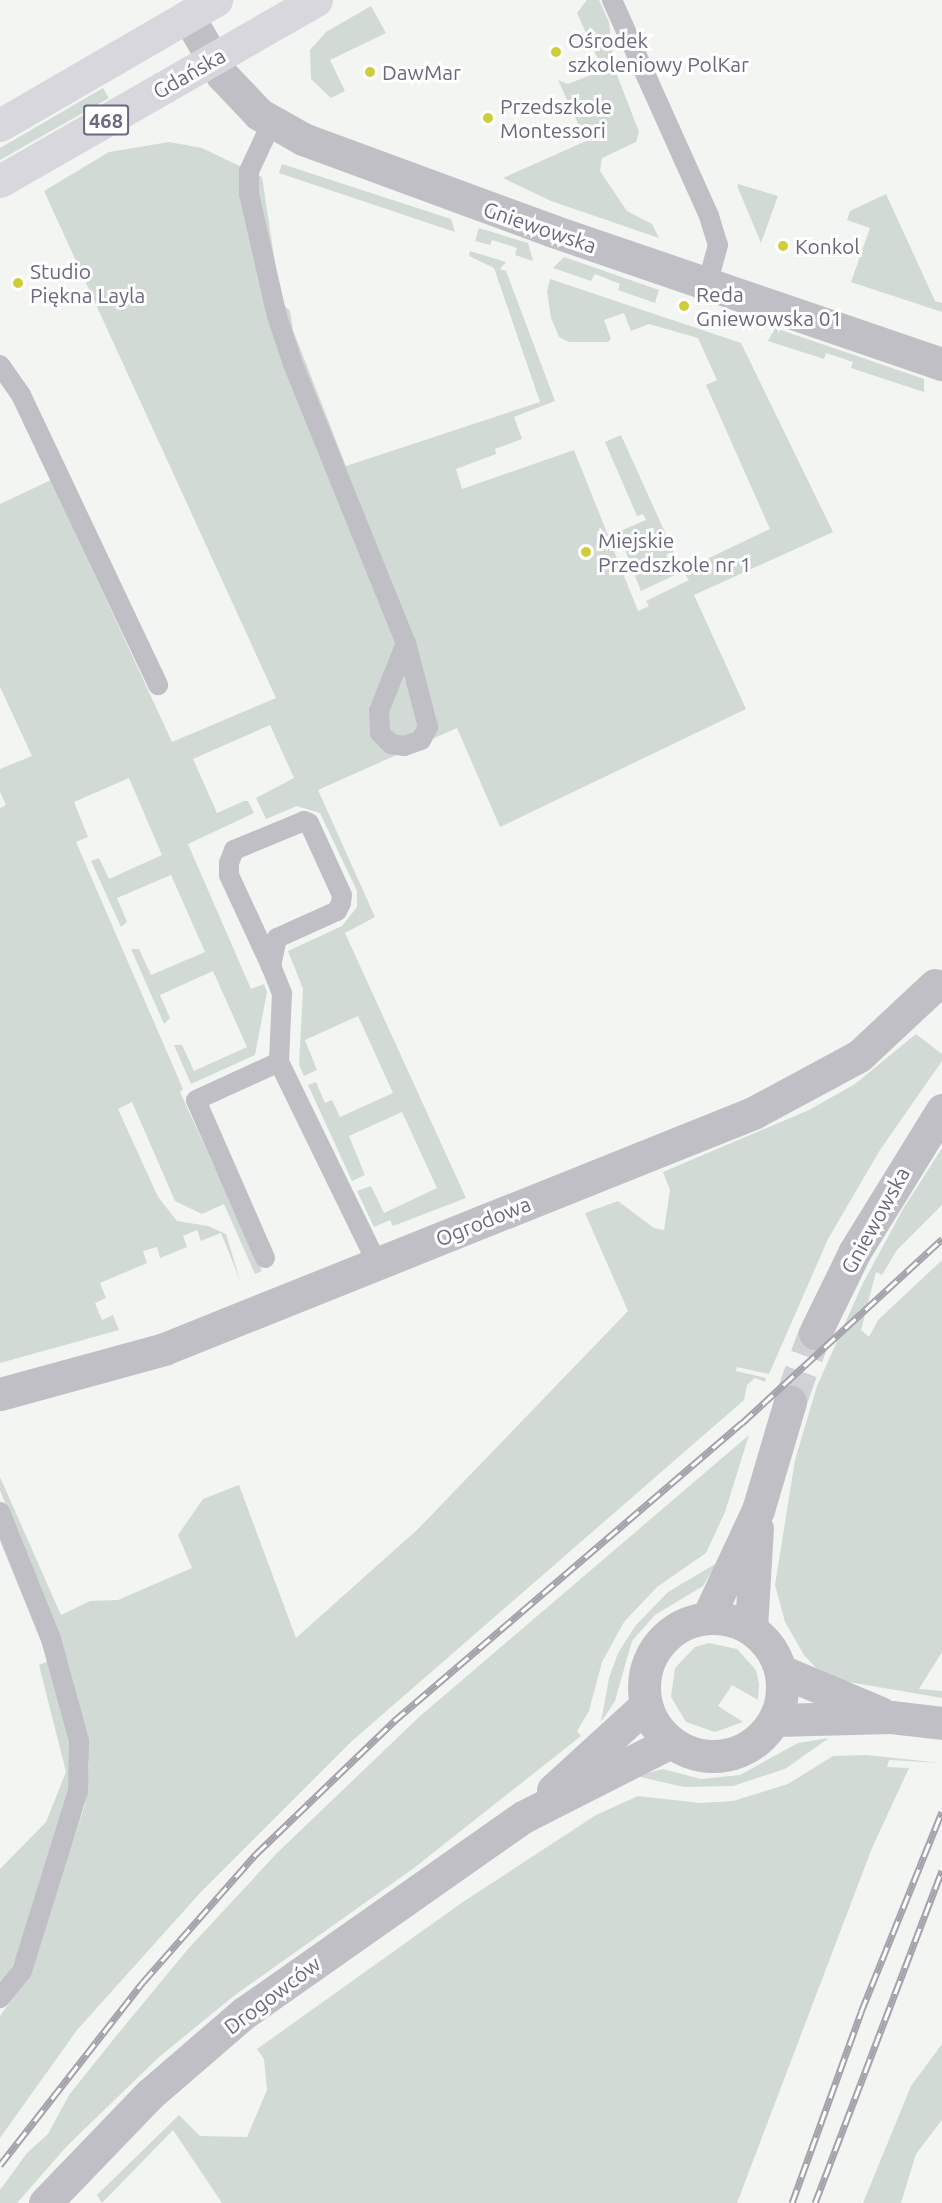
<!DOCTYPE html>
<meta charset="utf-8">
<style>
body{margin:0}
#map{position:relative;width:942px;height:2203px;overflow:hidden;background:#f3f5f2;font-family:Ubuntu,sans-serif}
div>[style]{position:absolute}
.green>*{inset:0;background:#d2dad5}
.tertiary-tunnel>*{height:33px;margin-top:-16.5px;transform-origin:0;background:repeating-linear-gradient(90deg,#d1d2d6 0 33px,transparent 0 49px)}
.service>*{height:20px;margin:-10px;padding:0 10px;transform-origin:10px;border-radius:10px;background:#c0bfc6}
.minor>*{height:33px;margin:-16.5px;padding:0 16.5px;transform-origin:16.5px;border-radius:16.5px;background:#c0bfc6}
.tertiary>*{height:33px;margin:-16.5px;padding:0 16.5px;transform-origin:16.5px;border-radius:16.5px;background:#c0bfc6}
.tertiary>.ring{margin:-16.5px;padding:0;box-sizing:content-box;background:none;border:33px solid #c0bfc6;border-radius:50%}
.primary>*{height:33px;margin:-16.5px;padding:0 16.5px;transform-origin:16.5px;border-radius:16.5px;background:#d9d7de}
.rail>*{height:7px;margin-top:-3.5px;transform-origin:0;background:repeating-linear-gradient(90deg,#fff 0 14px,#a4a3ac 0 28px);box-sizing:border-box;border-block:2px solid #a4a3ac}
.dots>*{width:16px;height:16px;translate:-50% -50%;box-sizing:border-box;border:3px solid #fff;border-radius:50%}
span{translate:-50% -50%;white-space:nowrap;text-align:center;line-height:1.15;-webkit-text-stroke:6px #fff;paint-order:stroke}
.shield-label span{padding:2px 4px;background:#fff;border:2px solid;border-radius:4px;-webkit-text-stroke-width:0}
.shield-label{font-size:20px;color:#6c6880;font-weight:700}
.poi-label{font-size:21px;color:#6c6880}
.left{translate:0 -50%;text-align:left}
.street-label{font-size:21px;color:#6c6880}
</style>
<div id="map">
<div class="green">
<div style="clip-path:polygon(587px 0,599px 0,609px 22px,614px 67px,639px 132px,636px 142px,602px 158px,600px 171px,627px 211px,652px 224px,659px 238px,551px 201px,503px 178px,586px 141px,558px 80px,568px 84px,603px 70px,577px 13px)"></div>
<div style="clip-path:polygon(371px 6px,386px 33px,330px 60px,345px 91px,331px 98px,311px 79px,310px 50px,326px 32px)"></div>
<div style="clip-path:polygon(103px 88px,109px 98px,0 160px,0 148px)"></div>
<div style="clip-path:polygon(169px 142px,202px 148px,262px 177px,281px 302px,290px 311px,293px 330px,346px 466px,540px 402px,494px 268px,469px 256px,470px 251px,506px 262px,500px 269px,506px 271px,555px 401px,514px 417px,522px 439px,495px 449px,496px 454px,456px 469px,462px 489px,574px 450px,638px 611px,649px 606px,646px 601px,689px 580px,670px 553px,666px 555px,675px 575px,641px 591px,618px 532px,646px 520px,643px 514px,637px 516px,605px 442px,621px 435px,677px 559px,680px 558px,686px 569px,770px 529px,706px 385px,717px 380px,698px 338px,649px 324px,631px 331px,624px 313px,604px 320px,611px 339px,608px 342px,569px 342px,559px 337px,551px 318px,547px 291px,550px 279px,741px 343px,833px 532px,694px 595px,746px 709px,500px 827px,457px 728px,318px 790px,375px 917px,345px 933px,466px 1198px,393px 1226px,390px 1220px,374px 1227px,357px 1191px,371px 1186px,384px 1213px,437px 1188px,402px 1112px,349px 1136px,365px 1175px,352px 1181px,308px 1085px,316px 1082px,325px 1103px,332px 1100px,340px 1117px,393px 1093px,358px 1016px,305px 1040px,317px 1070px,304px 1076px,299px 1065px,303px 989px,288px 951px,342px 926px,357px 907px,357px 891px,320px 813px,297px 806px,266px 819px,256px 798px,294px 778px,270px 725px,193px 759px,217px 813px,244px 801px,248px 801px,254px 813px,188px 844px,251px 989px,264px 984px,267px 992px,255px 1055px,191px 1084px,174px 1045px,182px 1045px,194px 1071px,247px 1047px,213px 971px,160px 995px,170px 1018px,164px 1024px,131px 949px,139px 949px,151px 975px,205px 952px,171px 875px,117px 898px,127px 922px,121px 927px,91px 861px,99px 858px,109px 879px,162px 855px,129px 778px,74px 802px,88px 837px,76px 842px,183px 1089px,180px 1092px,262px 1271px,255px 1274px,224px 1204px,202px 1214px,175px 1201px,132px 1102px,118px 1109px,158px 1197px,177px 1221px,208px 1226px,226px 1234px,240px 1280px,221px 1233px,201px 1241px,197px 1230px,183px 1236px,187px 1247px,160px 1258px,157px 1247px,143px 1251px,147px 1263px,100px 1283px,106px 1298px,95px 1303px,102px 1320px,113px 1315px,119px 1330px,0 1363px,0 808px,6px 805px,0 792px,0 769px,32px 756px,0 687px,0 504px,51px 480px,172px 742px,276px 698px,44px 191px,109px 152px)"></div>
<div style="clip-path:polygon(282px 164px,451px 219px,455px 232px,279px 173px)"></div>
<div style="clip-path:polygon(738px 184px,778px 196px,761px 243px,738px 188px)"></div>
<div style="clip-path:polygon(886px 194px,935px 301px,942px 303px,942px 312px,851px 282px,870px 228px,847px 220px,850px 211px)"></div>
<div style="clip-path:polygon(479px 228px,528px 243px,533px 261px,515px 255px,517px 248px,492px 240px,490px 245px,475px 241px)"></div>
<div style="clip-path:polygon(564px 257px,659px 290px,655px 303px,618px 290px,620px 284px,595px 274px,591px 281px,553px 268px)"></div>
<div style="clip-path:polygon(775px 328px,924px 379px,924px 392px,851px 368px,853px 362px,826px 353px,824px 359px,768px 341px)"></div>
<div style="clip-path:polygon(916px 1034px,942px 1054px,942px 1061px,880px 1150px,828px 1239px,769px 1374px,737px 1367px,736px 1371px,766px 1378px,765px 1382px,755px 1378px,747px 1385px,744px 1400px,352px 1741px,200px 1893px,77px 2030px,0 2138px,0 2016px,24px 1982px,85px 1805px,89px 1765px,85px 1728px,66px 1657px,0 1490px,0 1477px,61px 1615px,90px 1601px,118px 1600px,192px 1568px,178px 1535px,203px 1499px,239px 1485px,296px 1638px,418px 1529px,628px 1311px,585px 1213px,618px 1201px,654px 1228px,664px 1230px,670px 1190px,663px 1172px,809px 1110px,855px 1084px)"></div>
<div style="clip-path:polygon(942px 1148px,942px 1205px,897px 1250px,882px 1275px,876px 1272px,861px 1330px,869px 1337px,878px 1320px,942px 1260px,942px 1652px,919px 1689px,942px 1691px,942px 1698px,843px 1681px,817px 1669px,804px 1655px,785px 1622px,775px 1585px,795px 1460px,817px 1386px,863px 1283px,903px 1209px)"></div>
<div style="clip-path:polygon(749px 1435px,725px 1512px,706px 1553px,657px 1587px,624px 1622px,602px 1662px,589px 1711px,577px 1731px,581px 1736px,414px 1868px,235px 1995px,159px 2057px,67px 2146px,17px 2203px,0 2203px,0 2190px,27px 2153px,48px 2134px,69px 2095px,117px 2035px,188px 1949px,277px 1853px,419px 1717px)"></div>
<div style="clip-path:polygon(0 1530px,50px 1654px,74px 1760px,72px 1787px,26px 1934px,10px 1972px,0 1983px,0 1869px,46px 1822px,66px 1772px,39px 1665px,49px 1661px,0 1541px)"></div>
<div style="clip-path:polygon(717px 1563px,703px 1586px,655px 1615px,632px 1641px,615px 1701px,601px 1722px,609px 1678px,618px 1653px,636px 1625px,668px 1592px)"></div>
<div style="clip-path:polygon(709px 1643px,737px 1649px,756px 1670px,759px 1684px,758px 1700px,732px 1685px,718px 1706px,743px 1722px,715px 1732px,686px 1722px,671px 1697px,675px 1668px,695px 1647px)"></div>
<div style="clip-path:polygon(829px 1738px,785px 1769px,733px 1786px,684px 1787px,636px 1776px,663px 1769px,701px 1779px,740px 1775px,798px 1743px)"></div>
<div style="clip-path:polygon(866px 1755px,942px 1763px,889px 1760px,887px 1767px,909px 1768px,872px 1848px,737px 2203px,222px 2203px,173px 2130px,102px 2203px,97px 2195px,179px 2115px,200px 2136px,247px 2137px,267px 2090px,264px 2059px,257px 2049px,460px 1904px,596px 1815px,638px 1796px,700px 1803px,733px 1801px,788px 1784px,833px 1756px)"></div>
<div style="clip-path:polygon(942px 2044px,942px 2120px,916px 2154px,901px 2203px,863px 2203px,911px 2086px)"></div>
</div>
<div class="tertiary-tunnel">
<div style="left:790px;top:1402px;width:73px;rotate:-70.1deg"></div>
</div>
<div class="service">
<div style="left:612px;top:0;width:237px;rotate:65.8deg"></div>
<div style="left:709px;top:216px;width:30px;rotate:73deg"></div>
<div style="left:718px;top:245px;width:41px;rotate:105.4deg"></div>
<div style="left:272px;top:122px;width:54px;rotate:115.1deg"></div>
<div style="left:249px;top:171px;width:23px;rotate:90deg"></div>
<div style="left:249px;top:194px;width:125px;rotate:77.1deg"></div>
<div style="left:277px;top:316px;width:51px;rotate:71.6deg"></div>
<div style="left:293px;top:364px;width:301px;rotate:68deg"></div>
<div style="left:406px;top:643px;width:73px;rotate:111.7deg"></div>
<div style="left:379px;top:711px;width:22px;rotate:87deg"></div>
<div style="left:380px;top:733px;width:16px;rotate:45deg"></div>
<div style="left:391px;top:744px;width:13px;rotate:9deg"></div>
<div style="left:404px;top:746px;width:18px;rotate:-19deg"></div>
<div style="left:421px;top:740px;width:15px;rotate:-62deg"></div>
<div style="left:428px;top:727px;width:87px;rotate:-104.7deg"></div>
<div style="left:0;top:365px;width:37px;rotate:55deg"></div>
<div style="left:21px;top:395px;width:321px;rotate:64.7deg"></div>
<div style="left:271px;top:966px;width:100px;rotate:-114.8deg"></div>
<div style="left:229px;top:875px;width:12px;rotate:-90deg"></div>
<div style="left:229px;top:863px;width:14px;rotate:-69deg"></div>
<div style="left:234px;top:850px;width:76px;rotate:-22.5deg"></div>
<div style="left:304px;top:821px;width:5px;rotate:22deg"></div>
<div style="left:309px;top:823px;width:79px;rotate:65.4deg"></div>
<div style="left:342px;top:895px;width:8px;rotate:97deg"></div>
<div style="left:341px;top:903px;width:9px;rotate:117deg"></div>
<div style="left:337px;top:911px;width:66px;rotate:155.8deg"></div>
<div style="left:277px;top:938px;width:29px;rotate:102deg"></div>
<div style="left:271px;top:966px;width:29px;rotate:68deg"></div>
<div style="left:282px;top:993px;width:69px;rotate:92.5deg"></div>
<div style="left:279px;top:1062px;width:224px;rotate:64deg"></div>
<div style="left:265px;top:1258px;width:172px;rotate:-113.6deg"></div>
<div style="left:196px;top:1100px;width:91px;rotate:-24.6deg"></div>
<div style="left:0;top:1512px;width:137px;rotate:68.1deg"></div>
<div style="left:51px;top:1639px;width:106px;rotate:74.6deg"></div>
<div style="left:79px;top:1741px;width:50px;rotate:91.1deg"></div>
<div style="left:78px;top:1791px;width:189px;rotate:107.3deg"></div>
<div style="left:22px;top:1971px;width:35px;rotate:129deg"></div>
</div>
<div class="minor">
<div style="left:0;top:1394px;width:170px;rotate:-15.3deg"></div>
<div style="left:164px;top:1349px;width:635px;rotate:-21.83deg"></div>
<div style="left:753px;top:1113px;width:120px;rotate:-28.3deg"></div>
<div style="left:859px;top:1056px;width:104px;rotate:-43.1deg"></div>
</div>
<div class="tertiary">
<div style="left:188px;top:16px;width:68px;rotate:60deg"></div>
<div style="left:222px;top:75px;width:54px;rotate:46.5deg"></div>
<div style="left:259px;top:114px;width:51px;rotate:29.6deg"></div>
<div style="left:303px;top:139px;width:266px;rotate:20.2deg"></div>
<div style="left:553px;top:231px;width:411px;rotate:18.9deg"></div>
<div style="left:815px;top:1333px;width:91px;rotate:-64deg"></div>
<div style="left:855px;top:1251px;width:166px;rotate:-58.3deg"></div>
<div style="left:708px;top:1617px;width:118px;rotate:-65deg"></div>
<div style="left:758px;top:1510px;width:113px;rotate:-73.5deg"></div>
<div class="ring" style="left:644px;top:1618px;width:105px;height:105px"></div>
<div style="left:751px;top:1628px;width:100px;rotate:-86.6deg"></div>
<div style="left:781px;top:1671px;width:108px;rotate:22.8deg"></div>
<div style="left:775px;top:1720px;width:116px;rotate:-1.5deg"></div>
<div style="left:891px;top:1717px;width:51px;rotate:6.7deg"></div>
<div style="left:553px;top:1790px;width:125px;rotate:-42.4deg"></div>
<div style="left:45px;top:2203px;width:151px;rotate:-46.1deg"></div>
<div style="left:150px;top:2094px;width:124px;rotate:-40.8deg"></div>
<div style="left:244px;top:2013px;width:341px;rotate:-35.1deg"></div>
<div style="left:523px;top:1817px;width:164px;rotate:-26.9deg"></div>
</div>
<div class="primary">
<div style="left:0;top:125px;width:250px;rotate:-30.1deg"></div>
<div style="left:0;top:181px;width:364px;rotate:-29.8deg"></div>
</div>
<div class="rail">
<div style="left:0;top:2165px;width:232px;rotate:-52deg"></div>
<div style="left:143px;top:1982px;width:171px;rotate:-48.6deg"></div>
<div style="left:256px;top:1854px;width:192px;rotate:-43.9deg"></div>
<div style="left:394px;top:1721px;width:458px;rotate:-40.6deg"></div>
<div style="left:742px;top:1423px;width:272px;rotate:-42.6deg"></div>
<div style="left:792px;top:2203px;width:203px;rotate:-70.1deg"></div>
<div style="left:861px;top:2012px;width:216px;rotate:-68deg"></div>
<div style="left:815px;top:2203px;width:356px;rotate:-69.1deg"></div>
</div>
<div class="dots">
<div style="left:556px;top:52px;background:#cfcd38"></div>
<div style="left:370px;top:72px;background:#cfcd38"></div>
<div style="left:488px;top:118px;background:#cfcd38"></div>
<div style="left:783px;top:246px;background:#cfcd38"></div>
<div style="left:18px;top:283px;background:#cfcd38"></div>
<div style="left:684px;top:306px;background:#cfcd38"></div>
<div style="left:586px;top:552px;background:#cfcd38"></div>
</div>
<div class="shield-label">
<span style="left:106px;top:120px">468</span>
</div>
<div class="poi-label">
<span class="left" style="left:568px;top:52px">Ośrodek<br>szkoleniowy PolKar</span>
<span class="left" style="left:382px;top:72px">DawMar</span>
<span class="left" style="left:500px;top:118px">Przedszkole<br>Montessori</span>
<span class="left" style="left:795px;top:246px">Konkol</span>
<span class="left" style="left:30px;top:283px">Studio<br>Piękna Layla</span>
<span class="left" style="left:696px;top:306px">Reda<br>Gniewowska 01</span>
<span class="left" style="left:598px;top:552px">Miejskie<br>Przedszkole nr 1</span>
</div>
<div class="street-label">
<span style="left:189px;top:73px;rotate:-30deg">Gdańska</span>
<span style="left:540px;top:227px;rotate:19deg">Gniewowska</span>
<span style="left:875px;top:1220px;rotate:-61deg">Gniewowska</span>
<span style="left:483px;top:1221px;rotate:-22deg">Ogrodowa</span>
<span style="left:272px;top:1995px;rotate:-37deg">Drogowców</span>
</div>
</div>
